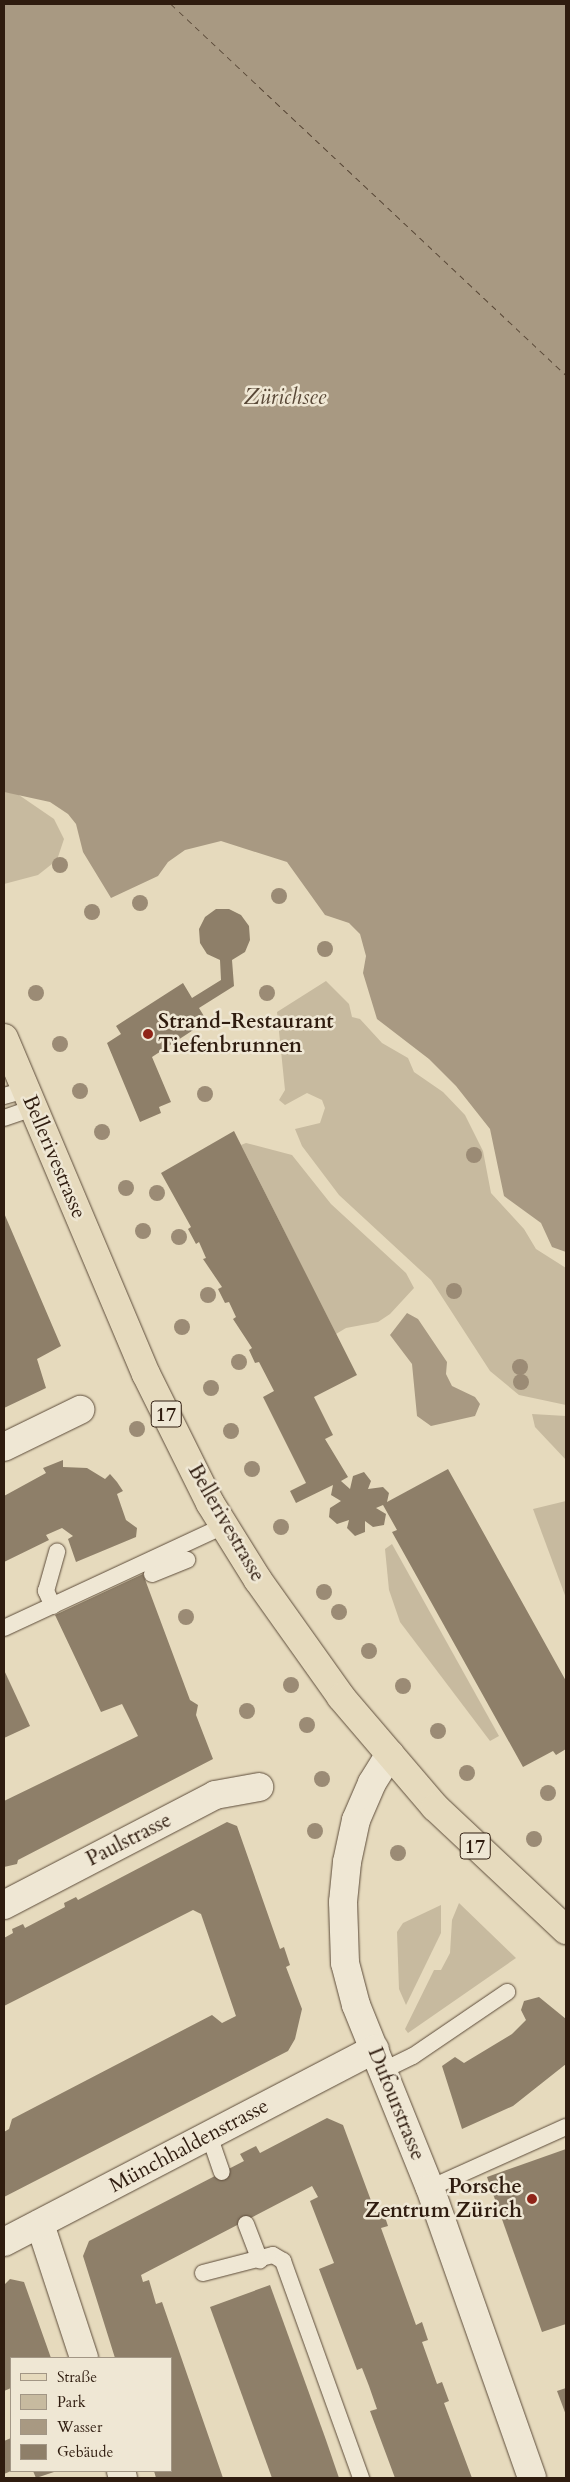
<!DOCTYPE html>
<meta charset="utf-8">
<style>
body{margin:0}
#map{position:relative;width:570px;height:2482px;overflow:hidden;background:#e6dabd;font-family:Cardo,serif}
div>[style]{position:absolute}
.green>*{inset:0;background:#c7ba9f}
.water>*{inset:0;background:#a89982}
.ferry>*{height:1px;margin-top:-0.5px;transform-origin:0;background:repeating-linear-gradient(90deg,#594837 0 6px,transparent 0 11px)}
.building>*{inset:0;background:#8e7f69}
.roads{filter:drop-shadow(0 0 1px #5d4c3a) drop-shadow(0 0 1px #5d4c3a)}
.service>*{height:16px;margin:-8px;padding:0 8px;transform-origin:8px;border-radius:8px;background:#efe7d4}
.minor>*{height:28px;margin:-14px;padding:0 14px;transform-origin:14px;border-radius:14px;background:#efe7d4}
.primary>*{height:28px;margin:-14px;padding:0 14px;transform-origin:14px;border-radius:14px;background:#e6dabd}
.trees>*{width:16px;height:16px;margin:-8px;border-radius:50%;background:#9b8b75}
.dots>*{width:14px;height:14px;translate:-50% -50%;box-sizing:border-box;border:2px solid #efe7d4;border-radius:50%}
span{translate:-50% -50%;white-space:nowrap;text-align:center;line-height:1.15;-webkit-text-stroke:5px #efe7d4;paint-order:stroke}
.shield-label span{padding:1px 4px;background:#efe7d4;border:1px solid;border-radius:4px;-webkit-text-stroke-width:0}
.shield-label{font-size:20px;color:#2f1c0f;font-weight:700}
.poi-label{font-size:21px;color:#2f1c0f;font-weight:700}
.left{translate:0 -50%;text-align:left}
.right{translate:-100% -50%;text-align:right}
.street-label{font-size:21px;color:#2f1c0f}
.water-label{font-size:22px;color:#594837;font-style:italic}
.frame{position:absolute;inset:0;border:5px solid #2f1c0f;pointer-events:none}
.legend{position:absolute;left:10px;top:2357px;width:162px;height:115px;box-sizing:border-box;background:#efe7d4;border:1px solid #a29685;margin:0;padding:6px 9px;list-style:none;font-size:15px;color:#2f1c0f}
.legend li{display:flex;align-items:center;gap:10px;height:25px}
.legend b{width:25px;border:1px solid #a29685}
</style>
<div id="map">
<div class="green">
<div style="clip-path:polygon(4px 792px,16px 793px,54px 819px,64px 839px,57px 860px,38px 875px,4px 884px)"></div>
<div style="clip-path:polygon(326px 981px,349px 1004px,352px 1017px,360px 1019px,382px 1043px,408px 1058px,414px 1072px,443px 1092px,465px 1115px,483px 1151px,491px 1193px,524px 1229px,536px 1249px,566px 1268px,566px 1405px,519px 1395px,490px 1371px,431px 1280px,339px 1195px,302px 1146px,295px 1129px,320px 1123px,325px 1108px,322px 1100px,307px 1093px,285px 1105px,279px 1100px,285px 1090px,277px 1012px)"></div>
<div style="clip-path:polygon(246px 1143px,292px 1155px,331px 1204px,406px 1273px,414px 1288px,390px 1314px,378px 1322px,346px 1328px,336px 1334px,241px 1145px)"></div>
<div style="clip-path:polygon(532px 1414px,566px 1416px,566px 1460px,535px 1427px)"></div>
<div style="clip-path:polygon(566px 1501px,566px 1598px,533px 1509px)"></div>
<div style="clip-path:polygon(392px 1544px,499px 1736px,490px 1741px,400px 1622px,389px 1590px,385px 1549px)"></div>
<div style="clip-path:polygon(459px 1903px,516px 1958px,408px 2033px,405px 2029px,434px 1970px,441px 1970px,450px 1953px,452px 1920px)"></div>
<div style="clip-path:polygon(441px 1905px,441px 1933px,406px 2005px,399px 1989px,397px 1932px,403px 1923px)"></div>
</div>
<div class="water">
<div style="clip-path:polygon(4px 4px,566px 4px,566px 1252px,552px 1247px,541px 1223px,504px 1196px,490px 1129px,456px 1086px,429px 1059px,377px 1019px,363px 973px,366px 956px,360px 934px,349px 923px,325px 915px,287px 862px,221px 841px,185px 850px,168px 862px,158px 876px,111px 898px,83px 852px,76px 824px,68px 814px,50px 802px,4px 792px)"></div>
<div style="clip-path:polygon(407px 1313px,418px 1319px,447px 1362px,446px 1374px,452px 1386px,475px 1397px,480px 1404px,475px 1416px,431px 1426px,417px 1416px,412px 1364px,390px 1335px)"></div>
</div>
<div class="ferry">
<div style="left:171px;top:4px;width:542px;rotate:43.21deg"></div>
</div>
<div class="building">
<div style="clip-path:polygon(216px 909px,229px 909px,241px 915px,249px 926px,250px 940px,245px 952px,232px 960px,234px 986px,199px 1008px,207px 1021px,152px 1057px,171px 1102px,159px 1107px,161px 1113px,140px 1122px,107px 1043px,121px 1034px,116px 1026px,183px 983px,192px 998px,221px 980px,220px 960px,207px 954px,200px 943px,199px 929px,205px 917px)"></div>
<div style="clip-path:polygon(234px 1131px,357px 1375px,314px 1397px,333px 1435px,325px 1439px,348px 1477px,341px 1481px,350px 1489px,353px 1476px,364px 1472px,371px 1481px,368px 1489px,383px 1487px,389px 1493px,387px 1502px,448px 1469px,566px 1681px,566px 1749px,556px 1755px,553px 1751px,523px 1767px,392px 1532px,397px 1530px,383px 1505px,376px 1508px,386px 1514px,384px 1525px,373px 1527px,365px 1521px,365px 1532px,355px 1536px,347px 1528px,349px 1520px,337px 1524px,329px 1517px,330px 1508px,341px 1501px,331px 1495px,333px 1485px,296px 1503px,290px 1491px,306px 1483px,263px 1397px,274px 1391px,259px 1362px,255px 1363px,249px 1350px,252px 1348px,233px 1319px,236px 1317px,229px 1302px,225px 1303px,218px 1289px,222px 1287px,203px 1259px,206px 1258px,199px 1242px,196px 1244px,188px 1229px,191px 1227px,161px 1173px)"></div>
<div style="clip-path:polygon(4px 1213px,61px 1346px,37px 1359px,46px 1388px,4px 1408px)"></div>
<div style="clip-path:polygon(63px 1460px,63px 1467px,87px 1468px,105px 1479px,110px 1474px,117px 1482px,123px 1491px,117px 1494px,126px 1520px,137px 1528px,136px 1537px,76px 1562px,68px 1539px,73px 1536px,62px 1528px,46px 1535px,49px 1540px,4px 1562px,4px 1496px,46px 1473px,43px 1468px)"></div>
<div style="clip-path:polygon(143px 1574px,190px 1700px,198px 1705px,196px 1715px,213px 1759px,18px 1860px,17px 1864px,4px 1867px,4px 1801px,138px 1736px,122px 1704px,101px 1712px,55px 1615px)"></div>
<div style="clip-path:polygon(4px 1670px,30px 1726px,4px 1738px)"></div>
<div style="clip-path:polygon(227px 1822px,237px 1826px,280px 1949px,284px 1947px,290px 1965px,286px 1967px,302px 2009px,295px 2039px,288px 2051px,4px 2197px,4px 2132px,9px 2129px,12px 2119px,212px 2015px,222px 2023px,236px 2016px,201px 1914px,193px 1910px,4px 2006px,4px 1938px,13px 1933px,12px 1929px,23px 1924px,25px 1928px,65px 1907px,64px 1903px,76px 1897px,78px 1900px)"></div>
<div style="clip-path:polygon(539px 1997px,566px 2019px,566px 2064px,513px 2106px,462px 2129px,442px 2066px,455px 2057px,464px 2063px,512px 2034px,526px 2020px,521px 2010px,524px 2001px)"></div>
<div style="clip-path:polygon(327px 2118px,343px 2125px,376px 2214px,383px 2211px,388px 2226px,381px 2228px,416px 2325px,422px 2322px,428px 2340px,422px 2342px,437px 2384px,442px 2382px,449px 2401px,444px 2403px,472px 2478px,395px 2478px,370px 2411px,377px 2409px,369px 2386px,362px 2368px,357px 2370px,319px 2269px,334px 2263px,310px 2201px,318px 2197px,312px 2186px,141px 2275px,143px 2282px,149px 2280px,156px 2304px,162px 2302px,223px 2478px,156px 2478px,154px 2471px,171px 2471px,171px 2358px,115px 2358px,83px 2256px,89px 2241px,244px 2161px,240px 2154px,256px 2146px,260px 2153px)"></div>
<div style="clip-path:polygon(566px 2149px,566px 2324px,542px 2332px,487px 2177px)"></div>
<div style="clip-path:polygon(10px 2279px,24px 2282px,51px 2358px,11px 2358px,11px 2388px,4px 2391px,4px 2285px)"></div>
<div style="clip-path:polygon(270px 2285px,326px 2440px,339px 2478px,272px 2478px,210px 2307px)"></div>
<div style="clip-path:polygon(566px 2388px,566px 2415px,557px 2391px)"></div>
<div style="clip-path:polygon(11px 2438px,11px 2471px,4px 2474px,4px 2441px)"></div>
<div style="clip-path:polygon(33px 2471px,57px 2471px,36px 2478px)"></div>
</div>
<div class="roads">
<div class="service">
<div style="left:4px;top:1096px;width:22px;rotate:-16deg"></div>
<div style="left:4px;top:1118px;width:31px;rotate:-19deg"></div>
<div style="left:152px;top:1574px;width:38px;rotate:-22deg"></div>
<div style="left:53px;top:1606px;width:17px;rotate:-115deg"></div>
<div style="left:46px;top:1591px;width:41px;rotate:-74.2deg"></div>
<div style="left:4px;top:1628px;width:242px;rotate:-24.9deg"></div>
<div style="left:384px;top:2070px;width:32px;rotate:-26deg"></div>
<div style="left:413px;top:2056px;width:114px;rotate:-34.2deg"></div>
<div style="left:209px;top:2135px;width:39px;rotate:71deg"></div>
<div style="left:430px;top:2188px;width:149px;rotate:-24.2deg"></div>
<div style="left:246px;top:2224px;width:39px;rotate:69deg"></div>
<div style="left:203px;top:2273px;width:72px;rotate:-14.4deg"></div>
<div style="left:273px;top:2255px;width:12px;rotate:31deg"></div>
<div style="left:283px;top:2261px;width:231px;rotate:70.2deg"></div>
</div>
<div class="minor">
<div style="left:4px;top:1447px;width:85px;rotate:-26deg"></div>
<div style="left:390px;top:1754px;width:34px;rotate:122deg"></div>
<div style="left:372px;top:1783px;width:40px;rotate:113.4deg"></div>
<div style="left:356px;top:1820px;width:43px;rotate:102.1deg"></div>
<div style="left:347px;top:1862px;width:40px;rotate:95.7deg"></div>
<div style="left:343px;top:1902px;width:61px;rotate:88.1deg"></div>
<div style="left:345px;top:1963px;width:43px;rotate:75.3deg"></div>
<div style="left:356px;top:2005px;width:197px;rotate:68deg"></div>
<div style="left:430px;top:2188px;width:307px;rotate:70.6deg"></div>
<div style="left:4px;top:1905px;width:238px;rotate:-27.5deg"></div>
<div style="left:215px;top:1795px;width:45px;rotate:-10.3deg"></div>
<div style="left:40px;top:2224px;width:141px;rotate:71.8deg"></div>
<div style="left:4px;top:2242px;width:418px;rotate:-27.5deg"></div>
<div style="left:121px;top:2471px;width:7px;rotate:74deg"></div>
</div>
<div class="primary">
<div style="left:4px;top:1038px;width:365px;rotate:67.1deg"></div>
<div style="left:146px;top:1374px;width:144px;rotate:63.6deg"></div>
<div style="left:210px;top:1503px;width:91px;rotate:58.1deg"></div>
<div style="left:258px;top:1580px;width:143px;rotate:54.6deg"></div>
<div style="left:341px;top:1697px;width:145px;rotate:49.5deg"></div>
<div style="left:435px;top:1807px;width:180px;rotate:43.2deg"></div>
</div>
</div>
<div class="trees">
<div style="left:60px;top:865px"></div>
<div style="left:279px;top:896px"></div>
<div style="left:140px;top:903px"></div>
<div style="left:92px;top:912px"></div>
<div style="left:325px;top:949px"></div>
<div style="left:36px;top:993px"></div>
<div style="left:267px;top:993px"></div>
<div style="left:60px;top:1044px"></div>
<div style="left:80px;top:1091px"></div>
<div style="left:205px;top:1094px"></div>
<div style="left:102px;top:1132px"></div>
<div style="left:474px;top:1155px"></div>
<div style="left:126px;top:1188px"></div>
<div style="left:157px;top:1193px"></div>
<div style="left:143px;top:1231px"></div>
<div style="left:179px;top:1237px"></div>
<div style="left:454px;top:1291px"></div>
<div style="left:208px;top:1295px"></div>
<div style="left:182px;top:1327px"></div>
<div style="left:239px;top:1362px"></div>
<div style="left:520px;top:1367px"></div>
<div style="left:521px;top:1382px"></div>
<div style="left:211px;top:1388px"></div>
<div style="left:137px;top:1429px"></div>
<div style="left:231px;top:1431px"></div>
<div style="left:252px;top:1469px"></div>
<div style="left:281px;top:1527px"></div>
<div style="left:324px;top:1592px"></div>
<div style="left:339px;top:1612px"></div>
<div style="left:186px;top:1617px"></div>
<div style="left:369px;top:1651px"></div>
<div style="left:291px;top:1685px"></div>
<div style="left:403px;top:1686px"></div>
<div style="left:247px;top:1711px"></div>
<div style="left:307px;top:1725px"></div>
<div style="left:438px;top:1731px"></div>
<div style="left:467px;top:1773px"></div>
<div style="left:322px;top:1779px"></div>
<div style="left:548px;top:1793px"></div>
<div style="left:315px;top:1831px"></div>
<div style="left:534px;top:1839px"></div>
<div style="left:398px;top:1853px"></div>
</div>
<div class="dots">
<div style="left:148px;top:1034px;background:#8f2418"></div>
<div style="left:532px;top:2199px;background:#8f2418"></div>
</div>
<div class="shield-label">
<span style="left:166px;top:1414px">17</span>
<span style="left:475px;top:1846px">17</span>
</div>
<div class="poi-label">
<span class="left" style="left:158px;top:1034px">Strand-Restaurant<br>Tiefenbrunnen</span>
<span class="right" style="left:522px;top:2199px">Porsche<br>Zentrum Zürich</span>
</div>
<div class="street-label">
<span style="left:54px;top:1157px;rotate:67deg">Bellerivestrasse</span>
<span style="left:226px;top:1523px;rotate:60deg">Bellerivestrasse</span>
<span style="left:129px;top:1840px;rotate:-27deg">Paulstrasse</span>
<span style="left:396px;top:2104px;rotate:68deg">Dufourstrasse</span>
<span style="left:189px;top:2146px;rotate:-28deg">Münchhaldenstrasse</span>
</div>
<div class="water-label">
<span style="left:285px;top:398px">Zürichsee</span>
</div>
<div class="frame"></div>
<ul class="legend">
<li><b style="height:6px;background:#e6dabd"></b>Straße</li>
<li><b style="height:14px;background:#c7ba9f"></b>Park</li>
<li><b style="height:14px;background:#a89982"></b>Wasser</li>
<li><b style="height:14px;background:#8e7f69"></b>Gebäude</li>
</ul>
</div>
